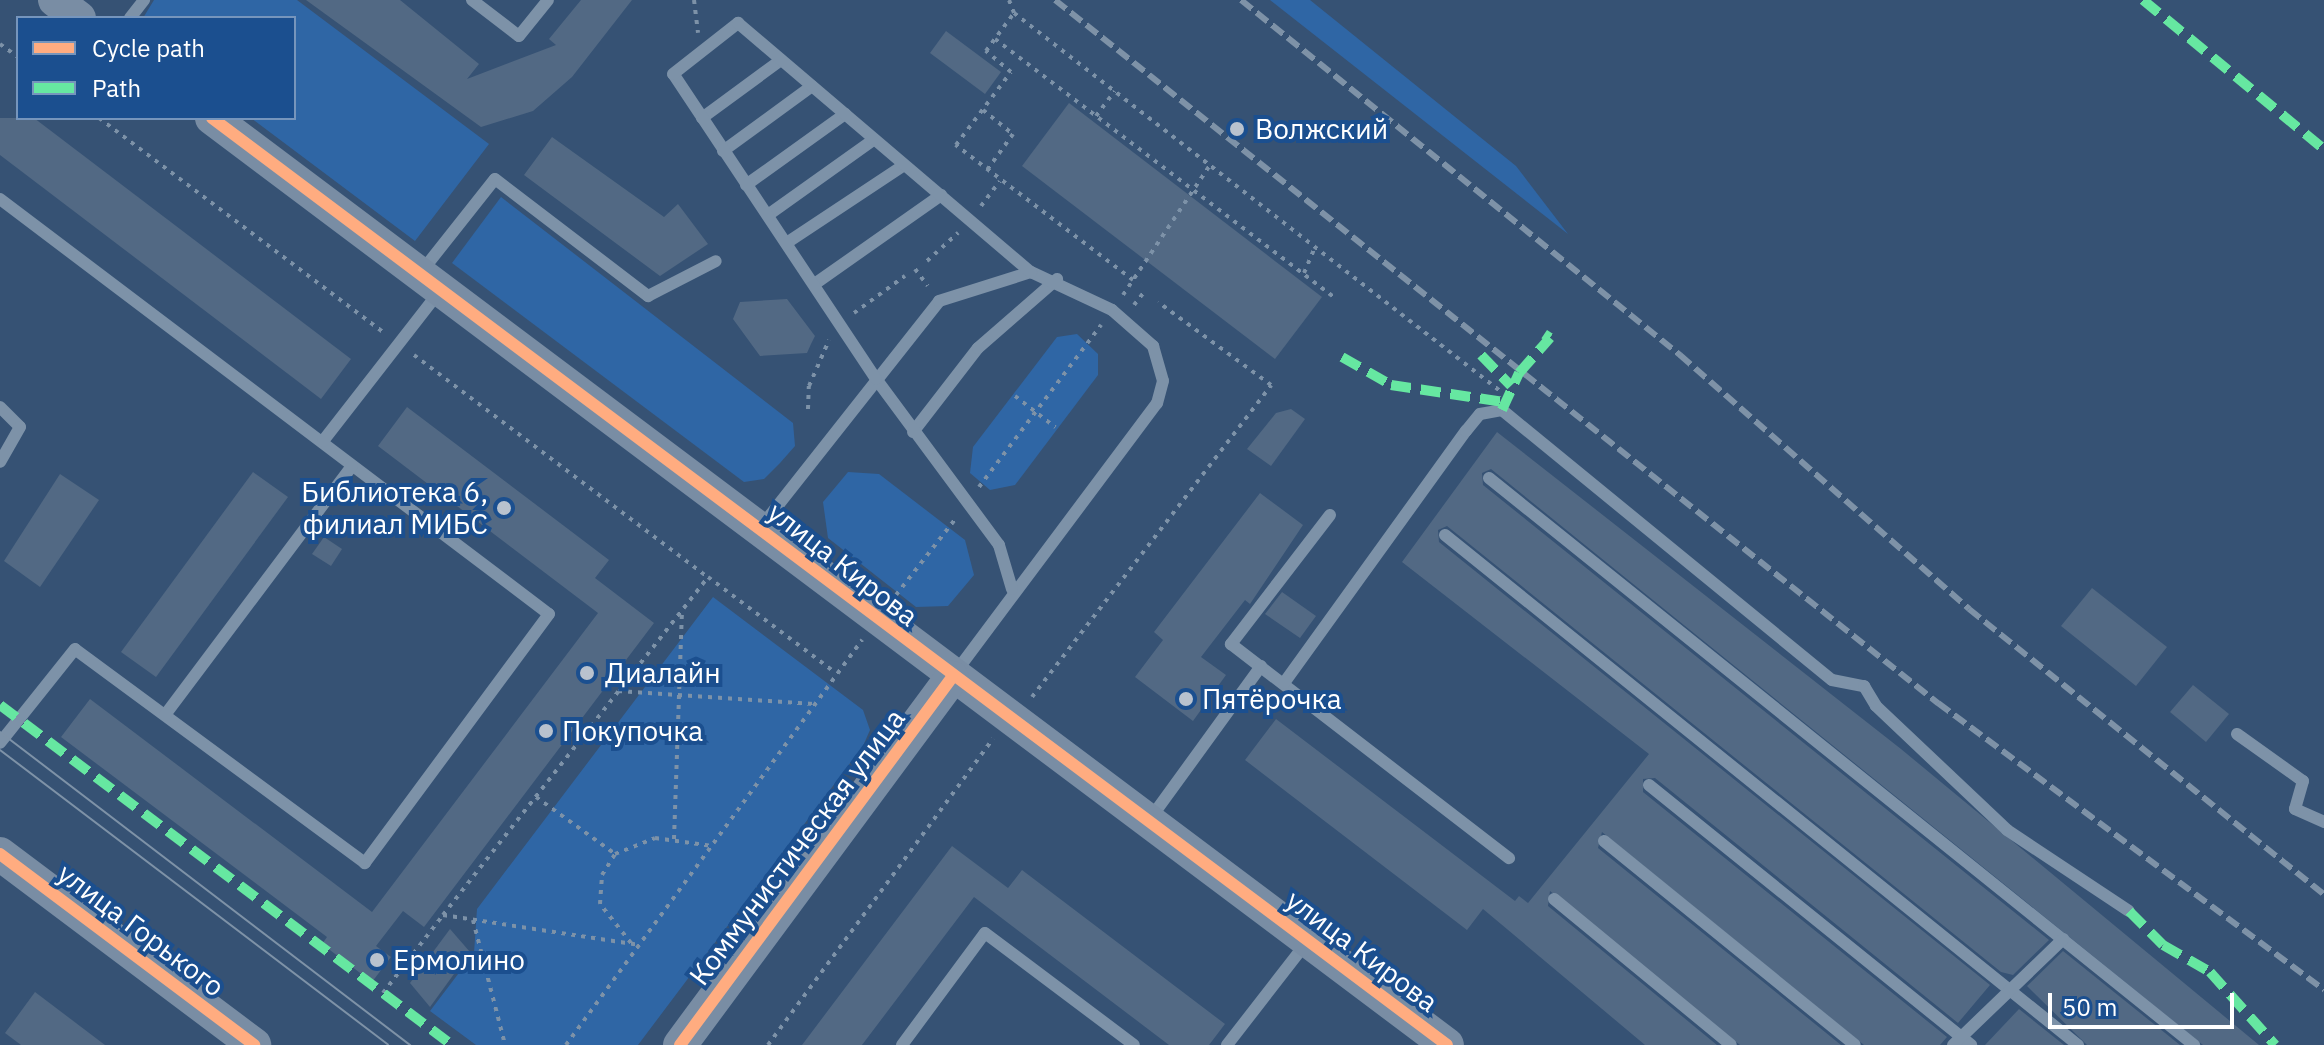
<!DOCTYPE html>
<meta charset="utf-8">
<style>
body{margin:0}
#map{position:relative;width:2324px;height:1045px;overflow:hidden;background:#365274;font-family:"IBM Plex Sans",sans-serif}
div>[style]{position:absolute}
.green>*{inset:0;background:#2f66a5}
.building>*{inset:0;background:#526984}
.path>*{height:4px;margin-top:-2px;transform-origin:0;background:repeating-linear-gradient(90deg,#7d92a8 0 4px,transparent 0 10px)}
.lane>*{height:12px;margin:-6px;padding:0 6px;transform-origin:6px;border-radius:6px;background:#7d92a8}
.secondary>*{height:34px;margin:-17px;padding:0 17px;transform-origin:17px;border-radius:17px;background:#798da4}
.tram>*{height:2px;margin:-1px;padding:0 1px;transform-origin:1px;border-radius:1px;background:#7e92a7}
.rail>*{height:6px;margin-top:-3px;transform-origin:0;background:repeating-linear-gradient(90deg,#7e92a7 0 14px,transparent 0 20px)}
.quiet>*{height:10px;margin-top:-5px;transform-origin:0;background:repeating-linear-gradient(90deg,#66e7a1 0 20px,transparent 0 30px)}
.cycleway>*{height:12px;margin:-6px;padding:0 6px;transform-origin:6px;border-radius:6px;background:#ffac80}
.dots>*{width:22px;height:22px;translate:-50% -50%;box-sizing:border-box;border:4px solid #1b4f8f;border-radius:50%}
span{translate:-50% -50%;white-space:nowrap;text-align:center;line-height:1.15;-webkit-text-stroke:8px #1b4f8f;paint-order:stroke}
.poi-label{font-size:28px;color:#fff}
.left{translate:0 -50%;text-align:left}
.right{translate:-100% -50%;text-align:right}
.street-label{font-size:28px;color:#fff}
.legend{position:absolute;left:16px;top:16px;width:280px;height:104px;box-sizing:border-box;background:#1b4f8f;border:2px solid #7695bc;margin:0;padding:10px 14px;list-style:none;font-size:24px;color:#fff}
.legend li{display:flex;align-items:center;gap:16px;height:40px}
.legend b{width:40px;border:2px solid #7695bc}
.scale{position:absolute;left:2048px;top:993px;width:186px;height:36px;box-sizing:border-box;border:4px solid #fff;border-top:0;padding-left:10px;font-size:24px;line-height:28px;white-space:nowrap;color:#fff;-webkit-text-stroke:6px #1b4f8f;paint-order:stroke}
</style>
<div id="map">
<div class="green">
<div style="clip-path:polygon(154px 0,297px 0,489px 144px,415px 241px,251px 118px,294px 118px,294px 18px,143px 18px)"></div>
<div style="clip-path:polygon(1270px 0,1310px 0,1516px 166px,1568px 234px)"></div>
<div style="clip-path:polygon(501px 197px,793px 423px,795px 446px,780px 463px,764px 479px,744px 482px,452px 263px)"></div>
<div style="clip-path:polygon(1077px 334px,1098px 354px,1098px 375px,1015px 485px,990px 490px,970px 473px,973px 447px,1057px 337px)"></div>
<div style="clip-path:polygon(848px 472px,879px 474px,965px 540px,974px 575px,948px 606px,916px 607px,828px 538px,823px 502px)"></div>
<div style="clip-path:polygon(713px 597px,863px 710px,870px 730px,863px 746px,638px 1045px,476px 1045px,430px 1011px,474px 953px,477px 909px)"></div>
</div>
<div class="building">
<div style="clip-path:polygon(306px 0,400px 0,479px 64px,467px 79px,556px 45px,549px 39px,581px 0,632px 0,572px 77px,533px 111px,481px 127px)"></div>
<div style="clip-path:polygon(946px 31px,1001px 72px,985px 94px,930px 53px)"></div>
<div style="clip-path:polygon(1069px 103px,1322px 297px,1275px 359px,1022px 166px)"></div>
<div style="clip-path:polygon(0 118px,34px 118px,351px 359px,321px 399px,0 155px)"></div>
<div style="clip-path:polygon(552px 137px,664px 217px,678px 204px,708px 244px,660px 276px,524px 175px)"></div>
<div style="clip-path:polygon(787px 299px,815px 336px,811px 344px,807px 353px,760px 356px,733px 319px,740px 302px)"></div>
<div style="clip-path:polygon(407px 407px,609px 560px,595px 578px,654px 623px,424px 927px,403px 911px,376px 946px,391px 957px,372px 982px,322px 944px,327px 937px,61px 737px,90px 699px,372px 912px,598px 613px,378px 446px)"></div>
<div style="clip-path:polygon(1291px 409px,1305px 419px,1271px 466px,1247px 449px,1276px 413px)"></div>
<div style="clip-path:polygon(1497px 432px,1901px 749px,2259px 1045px,2203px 1045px,1491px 469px,1482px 473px,1483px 485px,2049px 940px,2013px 975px,2001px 972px,1447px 526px,1438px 530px,1439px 542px,1990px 985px,1958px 1023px,1655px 778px,1643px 779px,1643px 792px,1947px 1037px,1940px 1045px,1864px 1045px,1602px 832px,1598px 848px,1841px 1045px,1740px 1045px,1550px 891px,1548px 906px,1717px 1045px,1645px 1045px,1483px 909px,1467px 930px,1245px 760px,1276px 719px,1515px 901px,1519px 896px,1528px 903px,1649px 754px,1402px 562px)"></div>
<div style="clip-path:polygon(253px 472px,288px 497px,156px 677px,121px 652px)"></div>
<div style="clip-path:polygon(60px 474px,99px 500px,40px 587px,4px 561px)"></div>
<div style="clip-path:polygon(1260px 493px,1303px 525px,1250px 604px,1245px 600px,1201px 657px,1226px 675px,1193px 721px,1135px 677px,1163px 640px,1154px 632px)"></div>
<div style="clip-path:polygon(324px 537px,342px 549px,331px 566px,312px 554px)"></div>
<div style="clip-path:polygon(2092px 588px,2167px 647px,2136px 686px,2061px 626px)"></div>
<div style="clip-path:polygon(1282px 592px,1316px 616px,1300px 638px,1265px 614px)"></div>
<div style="clip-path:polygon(2193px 685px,2229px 714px,2206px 742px,2170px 712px)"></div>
<div style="clip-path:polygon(952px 846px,1008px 888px,1022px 870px,1225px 1024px,1209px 1045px,1169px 1045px,974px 897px,862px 1045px,802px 1045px)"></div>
<div style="clip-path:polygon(450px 929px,470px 952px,430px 1007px,410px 983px)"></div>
<div style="clip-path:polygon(2063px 951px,2180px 1045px,2087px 1045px,2027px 986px)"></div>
<div style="clip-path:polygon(35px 992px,105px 1045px,21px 1045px,5px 1033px)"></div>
<div style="clip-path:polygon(2019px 1009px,2064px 1045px,1985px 1045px)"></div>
</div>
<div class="path">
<div style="left:694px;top:0;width:33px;rotate:83deg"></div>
<div style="left:1009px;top:0;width:14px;rotate:69deg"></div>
<div style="left:995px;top:39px;width:426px;rotate:37.3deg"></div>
<div style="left:0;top:44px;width:22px;rotate:36deg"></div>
<div style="left:983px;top:110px;width:38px;rotate:39deg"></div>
<div style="left:1013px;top:134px;width:44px;rotate:125.8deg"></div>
<div style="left:1096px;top:116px;width:31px;rotate:-53deg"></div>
<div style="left:99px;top:118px;width:357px;rotate:37deg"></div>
<div style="left:981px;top:206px;width:31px;rotate:-53deg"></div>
<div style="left:927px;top:261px;width:42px;rotate:-42.1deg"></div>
<div style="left:915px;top:269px;width:21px;rotate:53deg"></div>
<div style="left:1304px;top:273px;width:28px;rotate:-67deg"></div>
<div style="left:1133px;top:280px;width:223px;rotate:-142.7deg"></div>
<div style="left:956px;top:145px;width:91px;rotate:-53deg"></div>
<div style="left:1011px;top:72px;width:33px;rotate:-140deg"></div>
<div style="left:986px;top:51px;width:47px;rotate:-53.6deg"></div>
<div style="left:1014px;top:13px;width:616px;rotate:37.87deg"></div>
<div style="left:1123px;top:295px;width:156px;rotate:-56.2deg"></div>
<div style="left:1134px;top:305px;width:18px;rotate:-52deg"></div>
<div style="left:854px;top:313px;width:63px;rotate:-36deg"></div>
<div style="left:414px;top:355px;width:368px;rotate:37.1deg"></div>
<div style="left:1015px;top:396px;width:51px;rotate:37.8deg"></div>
<div style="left:808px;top:409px;width:23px;rotate:-88deg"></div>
<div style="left:809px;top:386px;width:50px;rotate:-66.5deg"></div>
<div style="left:979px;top:487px;width:203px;rotate:-53deg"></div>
<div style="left:896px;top:595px;width:99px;rotate:-52deg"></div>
<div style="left:618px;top:691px;width:196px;rotate:3.8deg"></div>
<div style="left:1032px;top:697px;width:393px;rotate:-52.5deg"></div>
<div style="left:1271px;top:385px;width:140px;rotate:-143.7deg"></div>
<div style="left:536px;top:797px;width:97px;rotate:35.8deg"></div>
<div style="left:674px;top:839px;width:229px;rotate:-88deg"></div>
<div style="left:443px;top:915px;width:429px;rotate:-51.9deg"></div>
<div style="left:708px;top:577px;width:160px;rotate:36.9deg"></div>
<div style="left:473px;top:920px;width:129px;rotate:75.6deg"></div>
<div style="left:631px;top:943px;width:50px;rotate:-128.5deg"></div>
<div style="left:600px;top:904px;width:29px;rotate:-86deg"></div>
<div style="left:602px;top:875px;width:25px;rotate:-58deg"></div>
<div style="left:615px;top:854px;width:43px;rotate:-21.8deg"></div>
<div style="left:655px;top:838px;width:58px;rotate:8deg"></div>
<div style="left:383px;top:993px;width:98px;rotate:-52.4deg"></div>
<div style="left:443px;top:915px;width:199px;rotate:8.7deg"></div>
<div style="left:566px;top:1045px;width:502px;rotate:-53.84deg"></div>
<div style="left:768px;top:1045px;width:380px;rotate:-53.7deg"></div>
</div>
<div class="lane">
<div style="left:472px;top:0;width:59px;rotate:37.5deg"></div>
<div style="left:519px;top:36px;width:46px;rotate:-51.1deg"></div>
<div style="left:130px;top:18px;width:23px;rotate:-52deg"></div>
<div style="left:702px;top:118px;width:98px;rotate:-36.3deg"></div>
<div style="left:723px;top:151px;width:110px;rotate:-36.1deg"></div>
<div style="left:746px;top:185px;width:122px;rotate:-35.6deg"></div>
<div style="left:0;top:199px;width:688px;rotate:37.09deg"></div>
<div style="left:549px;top:614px;width:310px;rotate:126.5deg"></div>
<div style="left:365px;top:863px;width:360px;rotate:-143.6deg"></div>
<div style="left:75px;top:649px;width:120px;rotate:128.6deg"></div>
<div style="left:768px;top:215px;width:129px;rotate:-35.5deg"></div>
<div style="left:788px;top:242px;width:138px;rotate:-33.5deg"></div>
<div style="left:422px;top:271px;width:117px;rotate:-51.6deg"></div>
<div style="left:495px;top:179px;width:193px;rotate:37.4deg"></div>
<div style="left:648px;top:296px;width:76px;rotate:-27.2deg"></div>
<div style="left:816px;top:283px;width:153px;rotate:-35.1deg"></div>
<div style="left:0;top:407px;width:28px;rotate:45deg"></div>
<div style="left:20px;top:427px;width:40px;rotate:119.7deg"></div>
<div style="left:913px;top:432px;width:106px;rotate:-52.3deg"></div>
<div style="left:978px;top:348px;width:105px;rotate:-41.1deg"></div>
<div style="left:323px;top:441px;width:189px;rotate:-52.1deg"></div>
<div style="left:1489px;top:478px;width:905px;rotate:38.81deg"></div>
<div style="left:1330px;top:515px;width:163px;rotate:127.5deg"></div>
<div style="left:1231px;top:644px;width:351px;rotate:37.6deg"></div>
<div style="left:760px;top:528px;width:289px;rotate:-51.7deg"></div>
<div style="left:939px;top:301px;width:96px;rotate:-17.5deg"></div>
<div style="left:1031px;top:272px;width:89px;rotate:25.1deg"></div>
<div style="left:1112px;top:310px;width:55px;rotate:41.3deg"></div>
<div style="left:1153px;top:346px;width:36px;rotate:74deg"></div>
<div style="left:1163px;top:381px;width:23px;rotate:105deg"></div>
<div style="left:1157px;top:403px;width:336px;rotate:126.8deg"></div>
<div style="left:1445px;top:535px;width:813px;rotate:38.86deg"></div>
<div style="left:1012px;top:589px;width:46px;rotate:-106.5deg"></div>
<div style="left:999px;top:545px;width:207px;rotate:-126.5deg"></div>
<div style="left:876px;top:379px;width:366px;rotate:-123.6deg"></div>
<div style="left:673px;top:74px;width:83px;rotate:-38.1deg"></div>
<div style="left:738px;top:23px;width:385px;rotate:40.4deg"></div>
<div style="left:1284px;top:683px;width:311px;rotate:-54.2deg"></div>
<div style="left:1466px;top:431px;width:22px;rotate:-51deg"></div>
<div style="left:1480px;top:414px;width:22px;rotate:-10deg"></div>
<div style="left:1502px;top:410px;width:426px;rotate:39.3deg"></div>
<div style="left:1832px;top:680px;width:33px;rotate:11deg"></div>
<div style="left:1864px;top:686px;width:23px;rotate:59deg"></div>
<div style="left:1876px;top:706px;width:180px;rotate:43.4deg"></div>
<div style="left:2007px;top:830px;width:146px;rotate:33.6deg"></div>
<div style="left:165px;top:715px;width:311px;rotate:-53.1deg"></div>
<div style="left:2237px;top:734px;width:81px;rotate:35.5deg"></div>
<div style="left:2303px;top:781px;width:29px;rotate:106deg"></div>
<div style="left:2295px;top:809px;width:32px;rotate:24deg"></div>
<div style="left:1649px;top:785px;width:414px;rotate:38.9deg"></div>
<div style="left:1150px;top:819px;width:189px;rotate:-54deg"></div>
<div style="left:1604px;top:841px;width:323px;rotate:39.1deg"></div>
<div style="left:1554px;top:899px;width:229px;rotate:39.5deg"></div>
<div style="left:902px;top:1045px;width:139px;rotate:-53.5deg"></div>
<div style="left:985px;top:933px;width:186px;rotate:36.9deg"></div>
<div style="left:1227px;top:1045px;width:129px;rotate:-52.2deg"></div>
<div style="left:1953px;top:1045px;width:153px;rotate:-43.9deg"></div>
</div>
<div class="secondary">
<div style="left:55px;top:0;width:30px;rotate:37deg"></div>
<div style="left:212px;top:118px;width:1544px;rotate:36.89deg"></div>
<div style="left:0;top:854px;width:318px;rotate:36.9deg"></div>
<div style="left:680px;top:1045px;width:457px;rotate:-53.5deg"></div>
</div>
<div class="tram">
<div style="left:0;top:732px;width:516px;rotate:37.36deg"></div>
<div style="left:0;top:750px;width:487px;rotate:37.2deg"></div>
</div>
<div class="rail">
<div style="left:1055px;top:0;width:1129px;rotate:38.53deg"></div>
<div style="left:1938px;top:703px;width:481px;rotate:36.6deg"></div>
<div style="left:1241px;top:0;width:565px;rotate:38.96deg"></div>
<div style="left:1680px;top:355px;width:385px;rotate:41.3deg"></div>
<div style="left:1969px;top:609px;width:455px;rotate:38.8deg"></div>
</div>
<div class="quiet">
<div style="left:2143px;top:0;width:234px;rotate:39.5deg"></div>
<div style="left:1481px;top:355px;width:43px;rotate:45.9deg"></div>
<div style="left:1342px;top:357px;width:56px;rotate:29.7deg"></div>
<div style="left:1391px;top:385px;width:114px;rotate:8.6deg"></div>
<div style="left:1502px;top:410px;width:41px;rotate:-65.3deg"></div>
<div style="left:1519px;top:373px;width:47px;rotate:-48.5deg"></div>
<div style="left:1550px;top:338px;width:7px;rotate:-146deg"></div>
<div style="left:0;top:705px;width:566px;rotate:36.95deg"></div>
<div style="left:2129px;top:911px;width:48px;rotate:45deg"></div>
<div style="left:2163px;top:945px;width:54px;rotate:29.9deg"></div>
<div style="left:2210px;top:972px;width:98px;rotate:48.3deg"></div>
</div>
<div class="cycleway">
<div style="left:212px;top:118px;width:1544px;rotate:36.89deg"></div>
<div style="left:0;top:854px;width:318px;rotate:36.9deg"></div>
<div style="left:680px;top:1045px;width:457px;rotate:-53.5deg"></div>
</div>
<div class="dots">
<div style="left:1237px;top:129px;background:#b9c2ce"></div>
<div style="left:504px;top:508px;background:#b9c2ce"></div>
<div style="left:587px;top:673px;background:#b9c2ce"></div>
<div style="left:1186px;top:699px;background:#b9c2ce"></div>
<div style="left:546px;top:731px;background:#b9c2ce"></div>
<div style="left:377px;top:960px;background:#b9c2ce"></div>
</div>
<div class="poi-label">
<span class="left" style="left:1255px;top:129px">Волжский</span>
<span class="right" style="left:488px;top:508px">Библиотека 6,<br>филиал МИБС</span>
<span class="left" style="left:605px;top:673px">Диалайн</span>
<span class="left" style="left:1202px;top:699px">Пятёрочка</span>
<span class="left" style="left:562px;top:731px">Покупочка</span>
<span class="left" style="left:393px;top:960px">Ермолино</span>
</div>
<div class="street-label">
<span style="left:843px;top:564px;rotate:38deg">улица Кирова</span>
<span style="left:797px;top:847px;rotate:-53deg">Коммунистическая улица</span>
<span style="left:141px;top:930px;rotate:37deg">улица Горького</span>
<span style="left:1362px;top:951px;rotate:37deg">улица Кирова</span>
</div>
<ul class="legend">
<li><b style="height:10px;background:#ffac80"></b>Cycle path</li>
<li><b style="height:10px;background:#66e7a1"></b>Path</li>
</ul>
<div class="scale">50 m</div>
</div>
